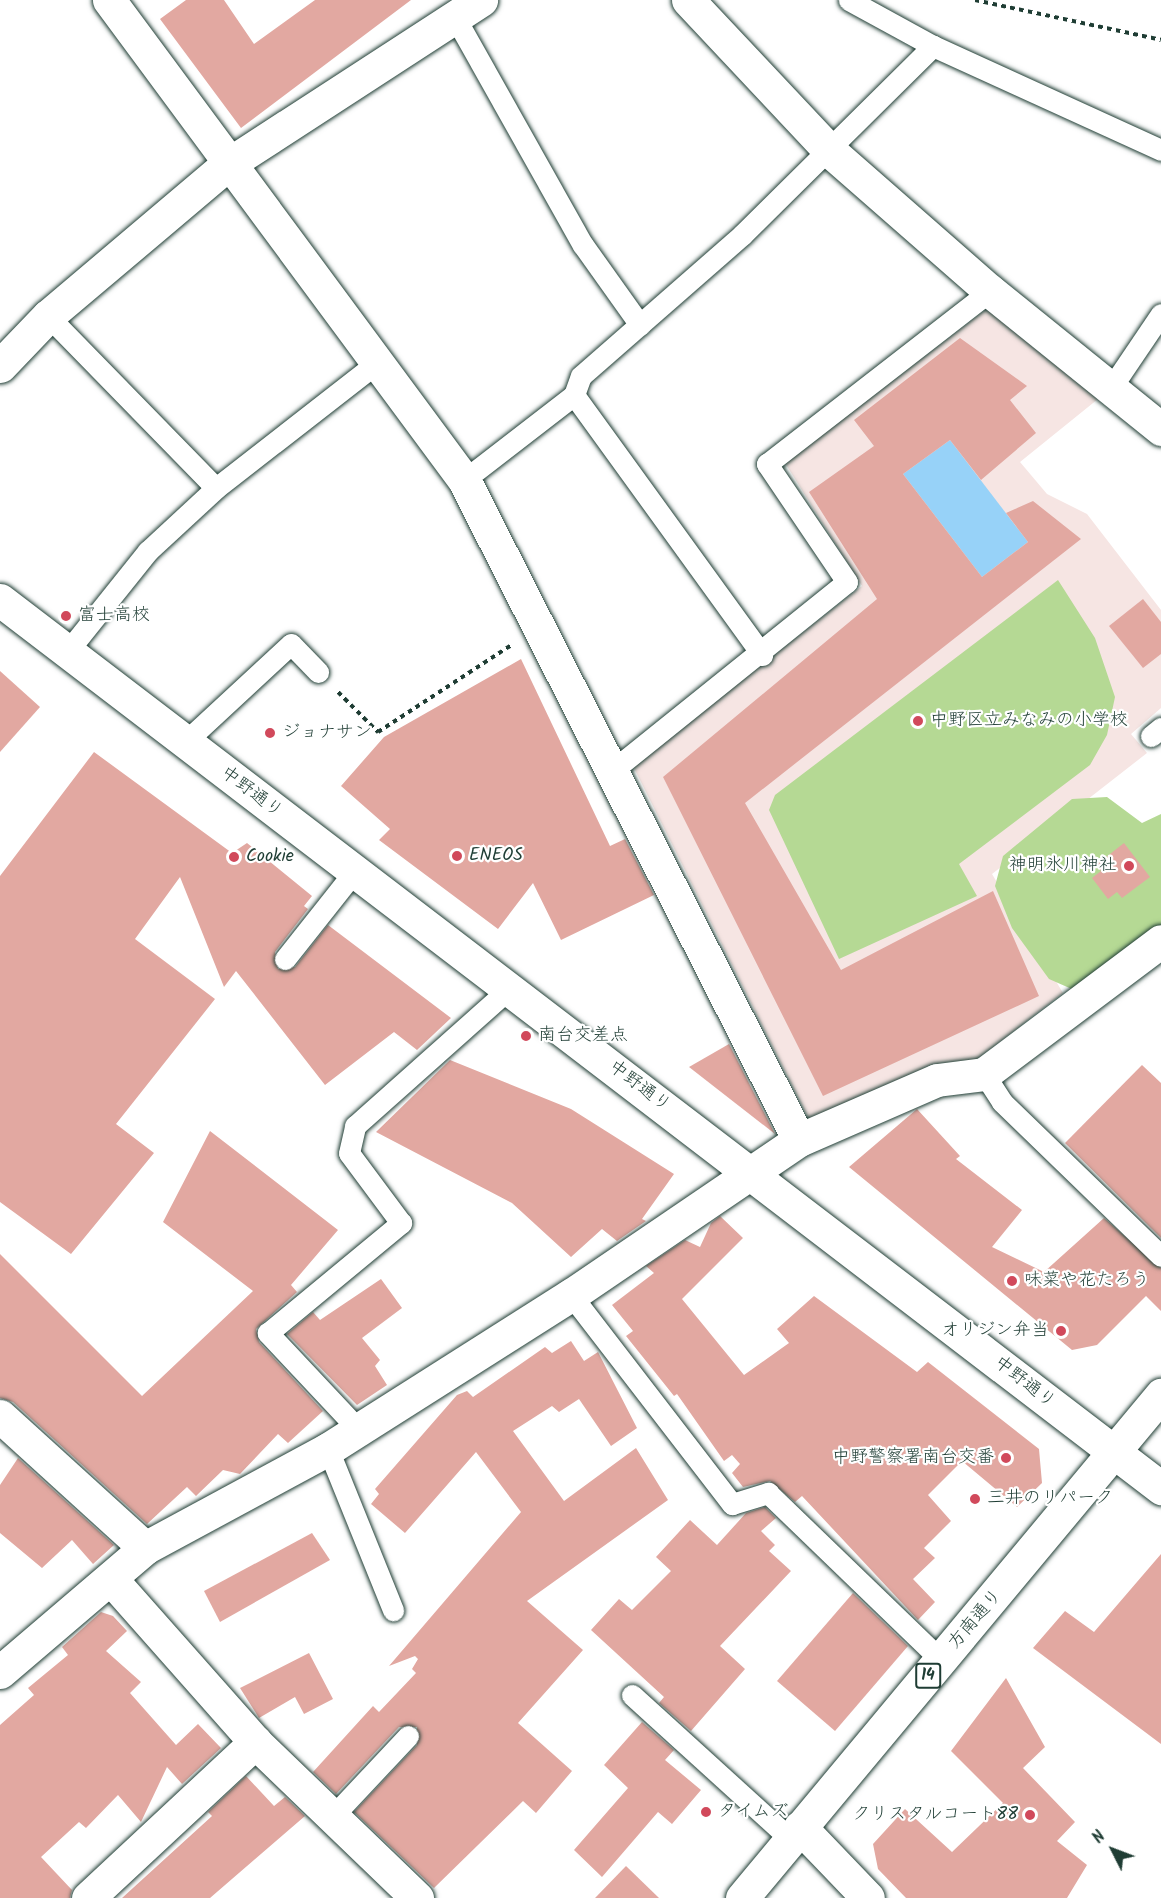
<!DOCTYPE html>
<meta charset="utf-8">
<style>
body{margin:0}
#map{position:relative;width:1161px;height:1898px;overflow:hidden;background:#fff;font-family:Kalam,"Klee One",sans-serif}
div>[style]{position:absolute}
.built>*{inset:0;background:#f6e5e3}
.green>*{inset:0;background:#b5d994}
.water>*{inset:0;background:#97d2f8}
.building>*{inset:0;background:#e2a8a1}
.path>*{height:4px;margin-top:-2px;transform-origin:0;background:repeating-linear-gradient(90deg,#1f3d34 0 4.5px,transparent 0 9px)}
.roads{filter:drop-shadow(0 0 2px #1f3d34) drop-shadow(0 0 2px #1f3d34)}
.lane>*{height:21px;margin:-10.5px;padding:0 10.5px;transform-origin:10.5px;border-radius:10.5px;background:#fff}
.street>*{height:33px;margin:-16.5px;padding:0 16.5px;transform-origin:16.5px;border-radius:16.5px;background:#fff}
.secondary>*{height:33px;margin:-16.5px;padding:0 16.5px;transform-origin:16.5px;border-radius:16.5px;background:#fff}
.primary>*{height:33px;margin:-16.5px;padding:0 16.5px;transform-origin:16.5px;border-radius:16.5px;background:#fff}
.dots>*{width:16px;height:16px;translate:-50% -50%;box-sizing:border-box;border:3px solid #fff;border-radius:50%}
span{translate:-50% -50%;white-space:nowrap;text-align:center;line-height:1.15;-webkit-text-stroke:4.5px #fff;paint-order:stroke}
.shield-label span{padding:2px 4px;background:#fff;border:2px solid;border-radius:4px;-webkit-text-stroke-width:0}
.shield-label{font-size:16px;color:#1f3d34;font-weight:700}
.poi-label{font-size:18px;color:#1f3d34}
.left{translate:0 -50%;text-align:left}
.right{translate:-100% -50%;text-align:right}
.street-label{font-size:18px;color:#1f3d34}
.north{position:absolute;left:1083px;top:1820px;width:60px;height:60px;-webkit-text-stroke:4px #fff;paint-order:stroke;rotate:312deg;font-size:16px;font-weight:700;line-height:24px;text-align:center;color:#1f3d34}
.north::after{content:'';display:block;margin:auto;width:21px;height:27px;background:#1f3d34;clip-path:polygon(50% 0,100% 100%,50% 72%,0 100%)}
</style>
<div id="map">
<div class="built">
<div style="clip-path:polygon(988px 308px,1098px 399px,1020px 462px,1047px 494px,1087px 514px,1161px 610px,1161px 708px,1131px 734px,1147px 753px,992px 874px,1063px 993px,976px 1060px,823px 1121px,808px 1117px,633px 766px,862px 586px,785px 463px)"></div>
</div>
<div class="green">
<div style="clip-path:polygon(1058px 580px,1095px 638px,1115px 697px,1107px 735px,1090px 765px,959px 864px,977px 896px,839px 959px,769px 810px,775px 795px)"></div>
<div style="clip-path:polygon(1107px 797px,1142px 823px,1161px 814px,1161px 950px,1074px 990px,1049px 979px,1012px 928px,995px 886px,1003px 856px,1072px 799px)"></div>
</div>
<div class="water">
<div style="clip-path:polygon(950px 440px,1028px 542px,982px 577px,903px 474px)"></div>
</div>
<div class="building">
<div style="clip-path:polygon(186px 0,224px 0,254px 44px,315px 0,411px 0,241px 128px,160px 19px)"></div>
<div style="clip-path:polygon(960px 338px,1027px 386px,1010px 400px,1036px 433px,981px 480px,950px 440px,903px 474px,982px 577px,1028px 542px,1006px 513px,1033px 501px,1081px 539px,745px 803px,841px 970px,993px 891px,1039px 996px,823px 1096px,663px 777px,877px 599px,809px 492px,874px 446px,854px 420px)"></div>
<div style="clip-path:polygon(1143px 599px,1161px 622px,1161px 654px,1143px 668px,1109px 626px)"></div>
<div style="clip-path:polygon(521px 659px,610px 846px,625px 839px,654px 895px,561px 940px,533px 883px,498px 929px,379px 840px,390px 829px,341px 786px,384px 737px)"></div>
<div style="clip-path:polygon(0 671px,40px 707px,0 752px)"></div>
<div style="clip-path:polygon(94px 752px,232px 853px,247px 843px,312px 896px,304px 906px,308px 909px,275px 952px,278px 969px,295px 967px,328px 925px,451px 1018px,417px 1050px,394px 1032px,325px 1085px,236px 971px,224px 987px,180px 877px,135px 939px,215px 999px,116px 1124px,154px 1153px,71px 1254px,0 1202px,0 876px)"></div>
<div style="clip-path:polygon(1124px 843px,1150px 877px,1122px 898px,1117px 892px,1108px 899px,1092px 878px,1101px 871px,1096px 865px)"></div>
<div style="clip-path:polygon(729px 1044px,775px 1134px,689px 1067px)"></div>
<div style="clip-path:polygon(450px 1060px,571px 1109px,674px 1174px,642px 1219px,646px 1221px,617px 1241px,602px 1229px,571px 1257px,512px 1203px,376px 1132px)"></div>
<div style="clip-path:polygon(1142px 1065px,1161px 1083px,1161px 1238px,1065px 1143px)"></div>
<div style="clip-path:polygon(917px 1109px,960px 1156px,956px 1159px,1022px 1210px,992px 1247px,1044px 1272px,1104px 1218px,1161px 1268px,1161px 1311px,1146px 1296px,1097px 1345px,1072px 1350px,849px 1167px)"></div>
<div style="clip-path:polygon(210px 1131px,338px 1230px,291px 1285px,297px 1292px,256px 1329px,259px 1342px,323px 1411px,288px 1443px,278px 1434px,240px 1474px,223px 1470px,196px 1496px,187px 1487px,147px 1524px,13px 1402px,0 1398px,0 1254px,142px 1396px,253px 1291px,163px 1222px)"></div>
<div style="clip-path:polygon(720px 1216px,743px 1238px,682px 1299px,744px 1375px,789px 1343px,777px 1329px,814px 1296px,917px 1372px,928px 1362px,1039px 1449px,1042px 1483px,1017px 1507px,962px 1461px,928px 1495px,951px 1521px,924px 1548px,935px 1558px,913px 1579px,935px 1602px,918px 1620px,802px 1496px,795px 1502px,770px 1481px,743px 1487px,732px 1473px,740px 1464px,732px 1455px,724px 1461px,677px 1394px,674px 1396px,626px 1336px,633px 1331px,612px 1305px,654px 1273px,646px 1266px,685px 1240px,700px 1247px,711px 1223px)"></div>
<div style="clip-path:polygon(381px 1279px,402px 1308px,362px 1338px,380px 1360px,375px 1366px,387px 1385px,357px 1405px,287px 1334px,313px 1312px,320px 1320px)"></div>
<div style="clip-path:polygon(571px 1341px,584px 1361px,598px 1352px,637px 1428px,611px 1446px,579px 1399px,559px 1412px,552px 1406px,513px 1431px,564px 1501px,636px 1448px,668px 1500px,527px 1601px,583px 1650px,518px 1723px,572px 1771px,536px 1813px,523px 1801px,434px 1888px,354px 1812px,417px 1745px,417px 1727px,399px 1727px,336px 1794px,313px 1772px,373px 1706px,379px 1712px,416px 1673px,412px 1669px,418px 1659px,415px 1656px,389px 1666px,521px 1512px,476px 1452px,405px 1533px,371px 1504px,379px 1494px,375px 1489px,457px 1395px,467px 1391px,473px 1397px,545px 1347px,552px 1353px)"></div>
<div style="clip-path:polygon(18px 1458px,114px 1545px,93px 1564px,72px 1540px,42px 1568px,0 1533px,0 1485px)"></div>
<div style="clip-path:polygon(765px 1507px,776px 1518px,761px 1531px,775px 1545px,769px 1551px,791px 1571px,720px 1646px,745px 1669px,691px 1731px,659px 1703px,664px 1697px,591px 1630px,619px 1599px,632px 1610px,671px 1571px,656px 1557px,690px 1520px,717px 1545px,746px 1513px)"></div>
<div style="clip-path:polygon(312px 1533px,330px 1560px,220px 1622px,204px 1591px)"></div>
<div style="clip-path:polygon(1161px 1554px,1161px 1744px,1033px 1648px,1065px 1611px,1094px 1632px)"></div>
<div style="clip-path:polygon(853px 1593px,908px 1646px,835px 1731px,777px 1681px)"></div>
<div style="clip-path:polygon(101px 1612px,113px 1616px,127px 1631px,106px 1651px,141px 1682px,130px 1693px,176px 1745px,198px 1724px,221px 1748px,182px 1784px,167px 1767px,141px 1822px,118px 1795px,86px 1828px,79px 1822px,41px 1857px,72px 1890px,70px 1898px,0 1898px,0 1725px,34px 1695px,28px 1688px,68px 1655px,62px 1647px)"></div>
<div style="clip-path:polygon(309px 1653px,333px 1699px,304px 1714px,295px 1697px,259px 1718px,240px 1688px)"></div>
<div style="clip-path:polygon(1006px 1678px,1045px 1747px,1023px 1768px,1075px 1822px,1057px 1841px,1087px 1865px,1067px 1898px,906px 1898px,878px 1869px,873px 1844px,905px 1809px,952px 1852px,1003px 1803px,951px 1751px)"></div>
<div style="clip-path:polygon(642px 1722px,674px 1750px,665px 1760px,701px 1790px,672px 1824px,658px 1812px,602px 1877px,574px 1850px,628px 1788px,604px 1765px)"></div>
<div style="clip-path:polygon(246px 1776px,274px 1806px,285px 1797px,305px 1816px,210px 1898px,122px 1898px,212px 1816px,208px 1812px)"></div>
<div style="clip-path:polygon(626px 1866px,659px 1898px,595px 1898px)"></div>
</div>
<div class="path">
<div style="left:975px;top:0;width:190px;rotate:12.1deg"></div>
<div style="left:338px;top:692px;width:57px;rotate:45deg"></div>
<div style="left:378px;top:732px;width:158px;rotate:-33.1deg"></div>
</div>
<div class="roads">
<div class="lane">
<div style="left:849px;top:0;width:96px;rotate:28.7deg"></div>
<div style="left:933px;top:46px;width:251px;rotate:24.5deg"></div>
<div style="left:456px;top:19px;width:259px;rotate:60.7deg"></div>
<div style="left:583px;top:245px;width:98px;rotate:54.5deg"></div>
<div style="left:48px;top:316px;width:240px;rotate:45.7deg"></div>
<div style="left:1111px;top:388px;width:89px;rotate:-56deg"></div>
<div style="left:574px;top:395px;width:321px;rotate:54.1deg"></div>
<div style="left:464px;top:480px;width:139px;rotate:-37.7deg"></div>
<div style="left:574px;top:395px;width:20px;rotate:-70deg"></div>
<div style="left:581px;top:376px;width:214px;rotate:-41.2deg"></div>
<div style="left:742px;top:235px;width:269px;rotate:-44.7deg"></div>
<div style="left:67px;top:652px;width:129px;rotate:-51.3deg"></div>
<div style="left:148px;top:551px;width:93px;rotate:-42.8deg"></div>
<div style="left:216px;top:488px;width:200px;rotate:-37.9deg"></div>
<div style="left:1151px;top:736px;width:13px;rotate:-39deg"></div>
<div style="left:185px;top:742px;width:144px;rotate:-42.8deg"></div>
<div style="left:291px;top:644px;width:39px;rotate:46deg"></div>
<div style="left:613px;top:770px;width:300px;rotate:-38.8deg"></div>
<div style="left:847px;top:582px;width:143px;rotate:-124.1deg"></div>
<div style="left:767px;top:464px;width:282px;rotate:-37.8deg"></div>
<div style="left:285px;top:959px;width:111px;rotate:-51.6deg"></div>
<div style="left:984px;top:1074px;width:33px;rotate:57deg"></div>
<div style="left:1002px;top:1102px;width:221px;rotate:44.1deg"></div>
<div style="left:571px;top:1295px;width:264px;rotate:52.4deg"></div>
<div style="left:732px;top:1504px;width:38px;rotate:-17deg"></div>
<div style="left:768px;top:1493px;width:240px;rotate:44deg"></div>
<div style="left:358px;top:1429px;width:132px;rotate:-133.2deg"></div>
<div style="left:268px;top:1333px;width:173px;rotate:-39.6deg"></div>
<div style="left:401px;top:1223px;width:87px;rotate:-126.6deg"></div>
<div style="left:349px;top:1153px;width:28px;rotate:-77deg"></div>
<div style="left:355px;top:1126px;width:206px;rotate:-41.7deg"></div>
<div style="left:328px;top:1449px;width:174px;rotate:68deg"></div>
<div style="left:632px;top:1695px;width:214px;rotate:42.3deg"></div>
<div style="left:332px;top:1817px;width:111px;rotate:-46.8deg"></div>
</div>
<div class="street">
<div style="left:109px;top:0;width:597px;rotate:53.51deg"></div>
<div style="left:464px;top:480px;width:740px;rotate:63.09deg"></div>
<div style="left:688px;top:0;width:207px;rotate:46.8deg"></div>
<div style="left:830px;top:151px;width:213px;rotate:41.2deg"></div>
<div style="left:990px;top:291px;width:220px;rotate:38.9deg"></div>
<div style="left:0;top:366px;width:69px;rotate:-46.2deg"></div>
<div style="left:48px;top:316px;width:234px;rotate:-40.2deg"></div>
<div style="left:227px;top:165px;width:303px;rotate:-33deg"></div>
<div style="left:0;top:1416px;width:196px;rotate:42.3deg"></div>
<div style="left:111px;top:1579px;width:217px;rotate:48.5deg"></div>
<div style="left:255px;top:1742px;width:225px;rotate:43.9deg"></div>
<div style="left:0;top:1672px;width:191px;rotate:-40.5deg"></div>
<div style="left:145px;top:1548px;width:208px;rotate:-28.4deg"></div>
<div style="left:328px;top:1449px;width:288px;rotate:-32.4deg"></div>
<div style="left:571px;top:1295px;width:276px;rotate:-34.2deg"></div>
<div style="left:799px;top:1140px;width:150px;rotate:-23.5deg"></div>
<div style="left:937px;top:1080px;width:47px;rotate:-7.3deg"></div>
<div style="left:984px;top:1074px;width:221px;rotate:-36.9deg"></div>
<div style="left:800px;top:1827px;width:98px;rotate:46.2deg"></div>
<div style="left:88px;top:1898px;width:229px;rotate:-43deg"></div>
</div>
<div class="secondary">
<div style="left:0;top:600px;width:1462px;rotate:37.41deg"></div>
</div>
<div class="primary">
<div style="left:742px;top:1898px;width:655px;rotate:-50.21deg"></div>
</div>
</div>
<div class="dots">
<div style="left:66px;top:616px;background:#d1495b"></div>
<div style="left:918px;top:721px;background:#d1495b"></div>
<div style="left:270px;top:733px;background:#d1495b"></div>
<div style="left:457px;top:856px;background:#d1495b"></div>
<div style="left:234px;top:857px;background:#d1495b"></div>
<div style="left:1129px;top:866px;background:#d1495b"></div>
<div style="left:526px;top:1036px;background:#d1495b"></div>
<div style="left:1012px;top:1281px;background:#d1495b"></div>
<div style="left:1061px;top:1331px;background:#d1495b"></div>
<div style="left:1006px;top:1458px;background:#d1495b"></div>
<div style="left:975px;top:1499px;background:#d1495b"></div>
<div style="left:706px;top:1812px;background:#d1495b"></div>
<div style="left:1030px;top:1815px;background:#d1495b"></div>
</div>
<div class="shield-label">
<span style="left:928px;top:1676px">14</span>
</div>
<div class="poi-label">
<span class="left" style="left:78px;top:616px">富士高校</span>
<span class="left" style="left:930px;top:721px">中野区立みなみの小学校</span>
<span class="left" style="left:282px;top:733px">ジョナサン</span>
<span class="left" style="left:469px;top:856px">ENEOS</span>
<span class="left" style="left:246px;top:857px">Cookie</span>
<span class="right" style="left:1117px;top:866px">神明氷川神社</span>
<span class="left" style="left:538px;top:1036px">南台交差点</span>
<span class="left" style="left:1024px;top:1281px">味菜や花たろう</span>
<span class="right" style="left:1049px;top:1331px">オリジン弁当</span>
<span class="right" style="left:994px;top:1458px">中野警察署南台交番</span>
<span class="left" style="left:987px;top:1499px">三井のリパーク</span>
<span class="left" style="left:718px;top:1812px">タイムズ</span>
<span class="right" style="left:1018px;top:1815px">クリスタルコート88</span>
</div>
<div class="street-label">
<span style="left:251px;top:793px;rotate:37deg">中野通り</span>
<span style="left:639px;top:1087px;rotate:37deg">中野通り</span>
<span style="left:1024px;top:1383px;rotate:38deg">中野通り</span>
<span style="left:976px;top:1620px;rotate:-49deg">方南通り</span>
</div>
<div class="north">N</div>
</div>
